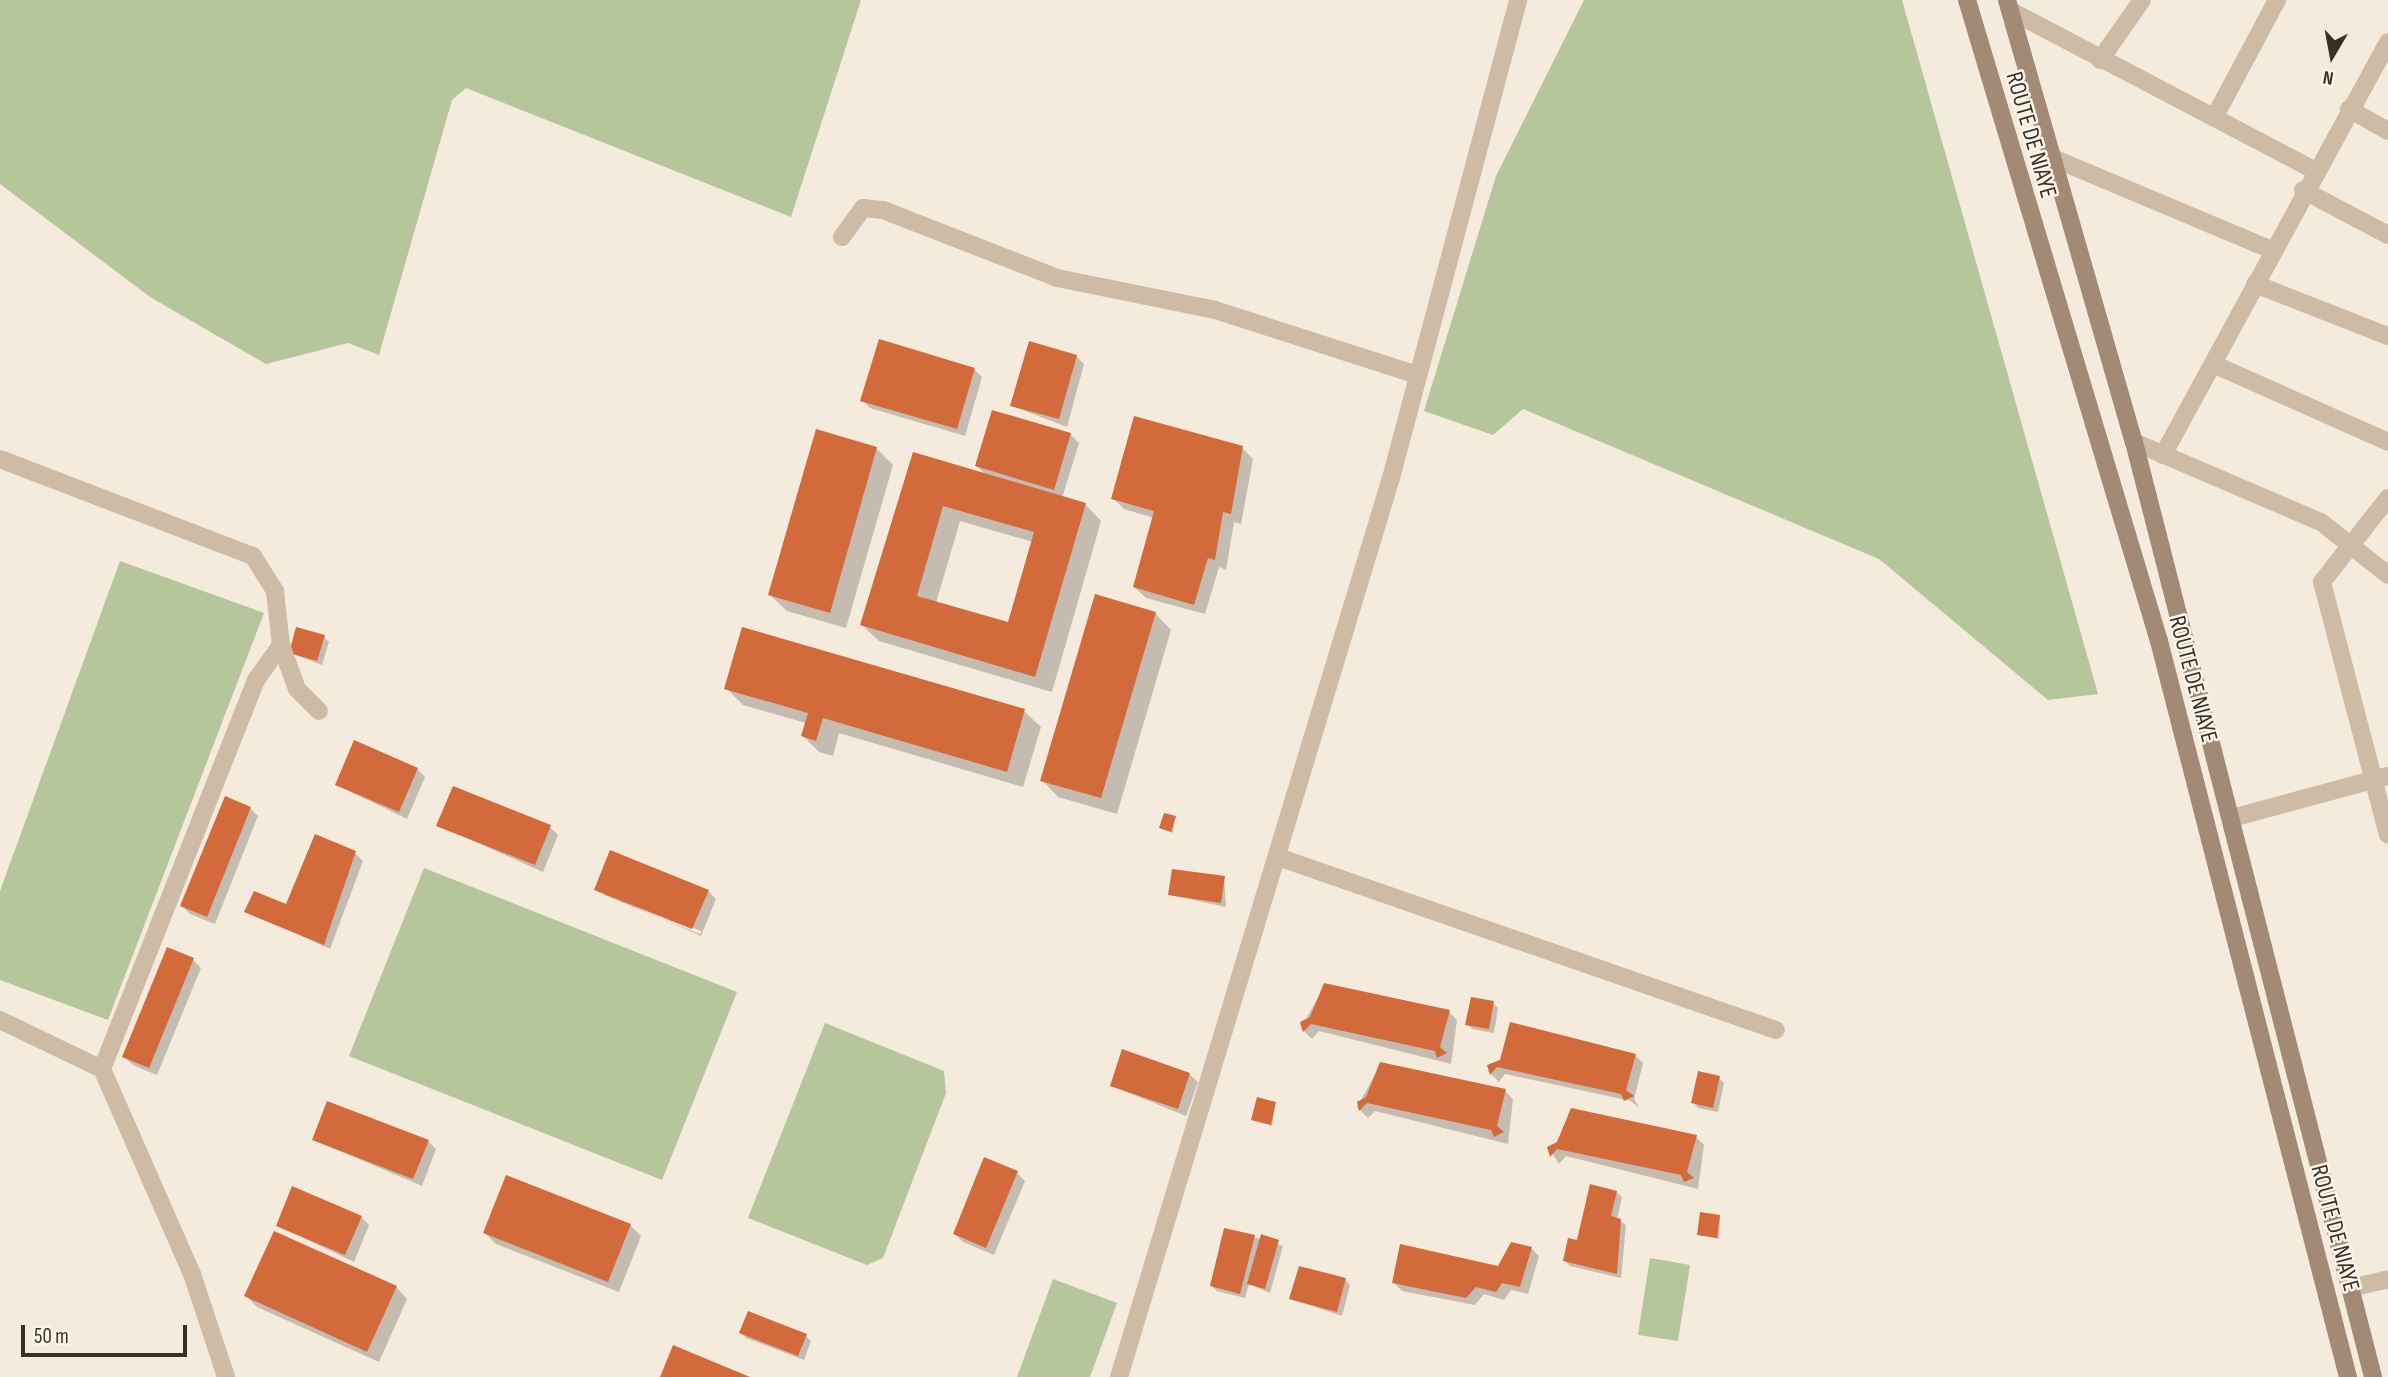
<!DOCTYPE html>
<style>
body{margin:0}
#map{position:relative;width:2388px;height:1377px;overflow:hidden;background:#f5ebdc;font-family:"Sofia Sans Condensed",sans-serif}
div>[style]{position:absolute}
.green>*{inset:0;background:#b4c69a}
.shadow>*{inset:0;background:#0003}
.building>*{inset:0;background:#d36a3c}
.street>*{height:18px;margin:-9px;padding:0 9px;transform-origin:9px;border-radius:9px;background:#cebba6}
.secondary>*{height:18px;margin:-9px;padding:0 9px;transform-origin:9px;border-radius:9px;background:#a28a77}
span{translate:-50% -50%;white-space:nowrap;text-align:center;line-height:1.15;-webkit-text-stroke:5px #fcf4e9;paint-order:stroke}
.street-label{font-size:24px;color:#3a2f28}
.north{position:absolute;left:2297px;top:21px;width:70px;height:70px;-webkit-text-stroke:5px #fcf4e9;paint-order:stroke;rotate:190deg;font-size:19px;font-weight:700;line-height:28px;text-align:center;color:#3a2f28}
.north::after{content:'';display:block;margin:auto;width:24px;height:32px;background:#3a2f28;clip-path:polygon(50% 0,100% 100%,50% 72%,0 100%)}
.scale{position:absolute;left:21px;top:1325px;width:166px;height:32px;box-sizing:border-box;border:4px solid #3a2f28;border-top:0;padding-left:9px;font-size:21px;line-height:24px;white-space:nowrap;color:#3a2f28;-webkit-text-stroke:5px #fcf4e9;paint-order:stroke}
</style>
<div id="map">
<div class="green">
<div style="clip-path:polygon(0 0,861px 0,791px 217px,466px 88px,452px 100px,379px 355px,348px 343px,266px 364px,150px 297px,0 184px)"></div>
<div style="clip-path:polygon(1584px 0,1902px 0,2098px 694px,2048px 700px,1879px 559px,1523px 409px,1493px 435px,1424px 411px,1496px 176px)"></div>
<div style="clip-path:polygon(120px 561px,264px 613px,108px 1020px,0 980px,0 891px)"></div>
<div style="clip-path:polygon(424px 868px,737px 992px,662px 1180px,349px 1056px)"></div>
<div style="clip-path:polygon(825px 1023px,944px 1071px,946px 1093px,883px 1258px,867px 1265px,748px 1218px)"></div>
<div style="clip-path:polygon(1650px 1258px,1690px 1265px,1678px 1341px,1638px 1335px)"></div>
<div style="clip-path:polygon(1053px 1279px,1117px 1303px,1090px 1377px,1017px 1377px)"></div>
</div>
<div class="shadow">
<div style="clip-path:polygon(1076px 356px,1084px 364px,1067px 427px,1012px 406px)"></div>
<div style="clip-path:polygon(974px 369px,982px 377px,965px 436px,870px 408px,862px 400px)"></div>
<div style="clip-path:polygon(evenodd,1070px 434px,1079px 443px,1062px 498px,1085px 504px,1101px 521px,1052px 692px,879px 641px,862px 625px,914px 455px,987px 476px,977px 466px,1070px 434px,960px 521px,1033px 542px,1009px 624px,936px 603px,960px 521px)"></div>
<div style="clip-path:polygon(876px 448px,893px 465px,846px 628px,787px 611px,770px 595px)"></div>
<div style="clip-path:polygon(1242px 448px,1253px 459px,1241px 524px,1234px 522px,1226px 570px,1219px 567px,1205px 614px,1146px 598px,1134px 587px,1154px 518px,1124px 509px,1113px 498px)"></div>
<div style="clip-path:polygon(1155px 613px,1171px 630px,1117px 814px,1058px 797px,1042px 780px)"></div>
<div style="clip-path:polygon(324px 637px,329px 642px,322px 665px,291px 653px)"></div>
<div style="clip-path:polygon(726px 688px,1024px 711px,1041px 727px,1023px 787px,839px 733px,833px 756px,819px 752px,803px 736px,806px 723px,743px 705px)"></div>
<div style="clip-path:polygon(417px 769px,425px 777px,407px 819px,337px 785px)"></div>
<div style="clip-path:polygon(250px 808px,258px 816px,215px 924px,190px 914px,182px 906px)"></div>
<div style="clip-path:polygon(1175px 818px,1173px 833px,1161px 828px)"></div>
<div style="clip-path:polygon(438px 825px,550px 827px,558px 835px,543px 872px)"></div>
<div style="clip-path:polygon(355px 853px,363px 861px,330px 949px,247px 911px,294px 910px)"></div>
<div style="clip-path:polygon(1224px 877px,1226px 907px,1170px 895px)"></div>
<div style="clip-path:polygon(evenodd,596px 889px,708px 891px,716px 899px,701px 936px,596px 889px,604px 892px,701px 931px,700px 934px,604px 895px,604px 892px)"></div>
<div style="clip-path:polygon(193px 960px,201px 968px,157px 1075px,133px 1065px,124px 1057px)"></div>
<div style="clip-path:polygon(1325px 985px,1449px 1012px,1457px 1020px,1451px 1064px,1319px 1031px,1312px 1039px,1301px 1028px)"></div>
<div style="clip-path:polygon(1493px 1003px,1498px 1008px,1494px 1033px,1472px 1029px,1467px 1024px)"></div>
<div style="clip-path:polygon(1635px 1055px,1643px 1063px,1634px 1099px,1639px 1108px,1631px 1101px,1505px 1074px,1499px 1082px,1488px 1071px,1501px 1061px)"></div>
<div style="clip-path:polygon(1381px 1064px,1505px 1091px,1513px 1099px,1508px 1144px,1375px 1111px,1368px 1118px,1357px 1107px)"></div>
<div style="clip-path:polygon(1189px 1074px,1198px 1082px,1186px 1116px,1112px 1086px)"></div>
<div style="clip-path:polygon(1719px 1078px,1724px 1083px,1718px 1112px,1698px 1108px,1693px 1102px)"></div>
<div style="clip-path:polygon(1275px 1104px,1272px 1126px,1253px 1120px)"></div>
<div style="clip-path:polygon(1696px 1137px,1704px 1145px,1698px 1189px,1566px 1156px,1559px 1164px,1549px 1148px)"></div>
<div style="clip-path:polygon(314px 1140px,428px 1141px,436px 1149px,422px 1186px)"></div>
<div style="clip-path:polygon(1017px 1173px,1025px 1181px,994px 1255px,963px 1242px,955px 1234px)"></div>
<div style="clip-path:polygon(1616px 1192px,1622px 1197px,1617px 1219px,1626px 1225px,1621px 1278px,1570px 1266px,1565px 1261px)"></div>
<div style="clip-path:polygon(361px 1217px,369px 1225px,354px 1262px,278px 1226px)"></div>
<div style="clip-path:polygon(1720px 1217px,1719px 1239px,1699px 1234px)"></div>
<div style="clip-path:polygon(630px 1225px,641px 1236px,619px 1292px,496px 1244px,485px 1233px)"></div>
<div style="clip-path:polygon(1254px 1237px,1283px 1246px,1270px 1293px,1249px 1284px,1245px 1298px,1217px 1291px,1212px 1286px)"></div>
<div style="clip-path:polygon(1531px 1248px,1539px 1256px,1528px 1294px,1511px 1290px,1504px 1300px,1484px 1294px,1475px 1305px,1402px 1291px,1394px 1283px,1499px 1268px)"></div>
<div style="clip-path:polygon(1345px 1280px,1350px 1285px,1342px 1316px,1291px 1299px)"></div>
<div style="clip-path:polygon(396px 1287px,407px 1299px,379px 1362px,257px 1307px,246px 1296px)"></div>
<div style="clip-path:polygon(749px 1313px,806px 1336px,811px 1341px,804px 1360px,746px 1338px,741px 1332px)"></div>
</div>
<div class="building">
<div style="clip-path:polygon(879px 339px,975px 368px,957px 429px,860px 401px)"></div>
<div style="clip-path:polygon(1029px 341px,1077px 355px,1059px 419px,1010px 406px)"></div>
<div style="clip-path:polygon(992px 410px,1071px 433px,1054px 490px,975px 466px)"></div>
<div style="clip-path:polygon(1134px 416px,1243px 446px,1231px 514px,1223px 512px,1215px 560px,1208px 558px,1194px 605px,1133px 587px,1154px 511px,1111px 499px)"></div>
<div style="clip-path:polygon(816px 429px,877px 447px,830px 613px,768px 595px)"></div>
<div style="clip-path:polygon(evenodd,913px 452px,1086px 503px,1035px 677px,860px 625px,913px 452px,943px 506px,1034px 532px,1008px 622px,917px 596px,943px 506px)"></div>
<div style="clip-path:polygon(1095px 594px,1156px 612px,1101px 798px,1040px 781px)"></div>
<div style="clip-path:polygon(296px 627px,325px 635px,317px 661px,289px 653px)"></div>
<div style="clip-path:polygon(742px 627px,1025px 709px,1007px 772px,823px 718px,816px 741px,801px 736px,808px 713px,724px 689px)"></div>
<div style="clip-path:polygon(354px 740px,418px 768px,399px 812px,335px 785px)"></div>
<div style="clip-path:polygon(453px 786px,551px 825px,535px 865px,436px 826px)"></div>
<div style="clip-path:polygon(225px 796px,251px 807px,207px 917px,180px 906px)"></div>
<div style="clip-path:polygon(1164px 813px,1176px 816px,1171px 832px,1159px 828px)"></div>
<div style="clip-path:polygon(315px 834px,356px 851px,324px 945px,244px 912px,254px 891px,286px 904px)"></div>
<div style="clip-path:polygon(610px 850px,709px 890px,692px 929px,594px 890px)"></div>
<div style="clip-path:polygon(1172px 869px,1225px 876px,1221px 903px,1168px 895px)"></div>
<div style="clip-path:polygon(167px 947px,194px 958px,149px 1068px,122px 1057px)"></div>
<div style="clip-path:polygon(1324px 983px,1450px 1010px,1440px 1047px,1447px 1053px,1437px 1058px,1435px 1051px,1311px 1024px,1303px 1032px,1300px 1022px,1310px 1017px)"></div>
<div style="clip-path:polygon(1471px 997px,1494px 1001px,1489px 1029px,1465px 1025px)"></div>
<div style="clip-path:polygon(1510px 1022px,1636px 1054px,1626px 1090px,1634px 1096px,1624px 1101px,1621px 1094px,1497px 1067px,1490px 1075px,1487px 1065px,1500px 1060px)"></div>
<div style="clip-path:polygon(1122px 1049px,1190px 1073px,1178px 1109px,1110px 1086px)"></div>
<div style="clip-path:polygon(1380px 1062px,1506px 1089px,1497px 1126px,1504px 1132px,1494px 1137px,1491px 1130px,1367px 1103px,1359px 1111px,1357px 1102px,1366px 1097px)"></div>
<div style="clip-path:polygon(1698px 1071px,1720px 1076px,1713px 1108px,1691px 1103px)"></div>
<div style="clip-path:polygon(1257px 1097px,1276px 1102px,1271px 1125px,1251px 1120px)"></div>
<div style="clip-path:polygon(327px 1101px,429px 1140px,413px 1179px,312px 1140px)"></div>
<div style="clip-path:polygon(1571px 1108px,1697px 1135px,1687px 1172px,1694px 1178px,1684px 1182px,1681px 1175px,1557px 1149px,1550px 1157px,1547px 1147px,1557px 1142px)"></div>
<div style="clip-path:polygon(984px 1157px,1018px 1171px,986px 1248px,953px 1234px)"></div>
<div style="clip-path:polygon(506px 1175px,631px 1224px,608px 1282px,483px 1233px)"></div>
<div style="clip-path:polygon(1590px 1184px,1617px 1191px,1611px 1216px,1621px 1219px,1617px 1274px,1563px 1261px,1568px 1238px,1577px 1240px)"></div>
<div style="clip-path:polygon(292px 1186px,362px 1216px,345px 1255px,276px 1226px)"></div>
<div style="clip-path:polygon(1700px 1212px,1720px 1215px,1717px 1238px,1697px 1235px)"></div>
<div style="clip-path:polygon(1224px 1228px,1255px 1235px,1240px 1294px,1210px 1286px)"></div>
<div style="clip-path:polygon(274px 1231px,397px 1286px,367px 1352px,244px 1296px)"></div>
<div style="clip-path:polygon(1261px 1234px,1279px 1240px,1265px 1289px,1247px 1284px)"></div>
<div style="clip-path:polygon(1511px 1242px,1532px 1247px,1520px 1287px,1502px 1283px,1496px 1292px,1476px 1287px,1466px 1298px,1392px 1283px,1400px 1244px,1498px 1266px)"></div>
<div style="clip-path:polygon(1299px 1266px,1346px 1278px,1337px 1312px,1289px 1299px)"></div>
<div style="clip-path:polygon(748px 1311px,807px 1334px,798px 1356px,739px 1333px)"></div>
<div style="clip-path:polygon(673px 1345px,750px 1377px,660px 1377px)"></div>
</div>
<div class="street">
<div style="left:2011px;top:11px;width:342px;rotate:27.7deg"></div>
<div style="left:2100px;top:60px;width:73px;rotate:-55deg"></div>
<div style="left:2349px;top:109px;width:45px;rotate:29.4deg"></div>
<div style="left:2214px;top:118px;width:134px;rotate:-61.9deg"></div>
<div style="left:2053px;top:158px;width:238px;rotate:22.8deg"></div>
<div style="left:2303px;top:190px;width:96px;rotate:27.9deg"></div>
<div style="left:842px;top:237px;width:36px;rotate:-54deg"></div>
<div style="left:863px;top:208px;width:20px;rotate:6deg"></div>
<div style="left:883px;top:210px;width:187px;rotate:21.3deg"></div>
<div style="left:1057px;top:278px;width:161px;rotate:11.4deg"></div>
<div style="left:1215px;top:310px;width:213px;rotate:17.8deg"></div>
<div style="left:2255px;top:284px;width:143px;rotate:21.4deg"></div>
<div style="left:2213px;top:364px;width:192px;rotate:24deg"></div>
<div style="left:2134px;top:442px;width:203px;rotate:23.2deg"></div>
<div style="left:2321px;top:522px;width:85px;rotate:38.3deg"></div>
<div style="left:2163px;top:455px;width:470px;rotate:-61.4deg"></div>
<div style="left:0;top:459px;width:271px;rotate:21deg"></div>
<div style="left:253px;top:556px;width:41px;rotate:57.8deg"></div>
<div style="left:275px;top:591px;width:54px;rotate:83.7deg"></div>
<div style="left:281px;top:645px;width:47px;rotate:70deg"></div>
<div style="left:297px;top:689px;width:31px;rotate:45deg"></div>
<div style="left:2388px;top:498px;width:107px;rotate:128.2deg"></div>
<div style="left:2322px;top:582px;width:261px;rotate:75.4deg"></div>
<div style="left:2232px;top:818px;width:162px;rotate:-15.1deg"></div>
<div style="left:1278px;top:857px;width:527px;rotate:19.16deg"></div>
<div style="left:0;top:1020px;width:113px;rotate:25.7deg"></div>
<div style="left:102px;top:1069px;width:224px;rotate:66.3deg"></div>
<div style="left:192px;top:1274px;width:108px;rotate:71.7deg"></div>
<div style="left:102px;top:1069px;width:418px;rotate:-68.4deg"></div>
<div style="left:256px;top:680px;width:43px;rotate:-54.5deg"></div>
<div style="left:2350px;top:1288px;width:39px;rotate:-13deg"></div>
<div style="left:1119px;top:1377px;width:939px;rotate:-73.17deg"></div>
<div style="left:1391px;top:478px;width:495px;rotate:-75.1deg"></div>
</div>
<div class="secondary">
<div style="left:1967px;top:0;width:669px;rotate:73.33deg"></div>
<div style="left:2159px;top:641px;width:760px;rotate:75.6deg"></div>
<div style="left:2007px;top:0;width:460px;rotate:74deg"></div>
<div style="left:2134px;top:442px;width:965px;rotate:75.66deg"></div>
</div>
<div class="street-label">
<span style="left:2031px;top:135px;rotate:74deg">ROUTE DE NIAYE</span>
<span style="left:2193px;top:679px;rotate:75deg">ROUTE DE NIAYE</span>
<span style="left:2335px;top:1228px;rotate:75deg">ROUTE DE NIAYE</span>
</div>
<div class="north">N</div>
<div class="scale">50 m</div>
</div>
